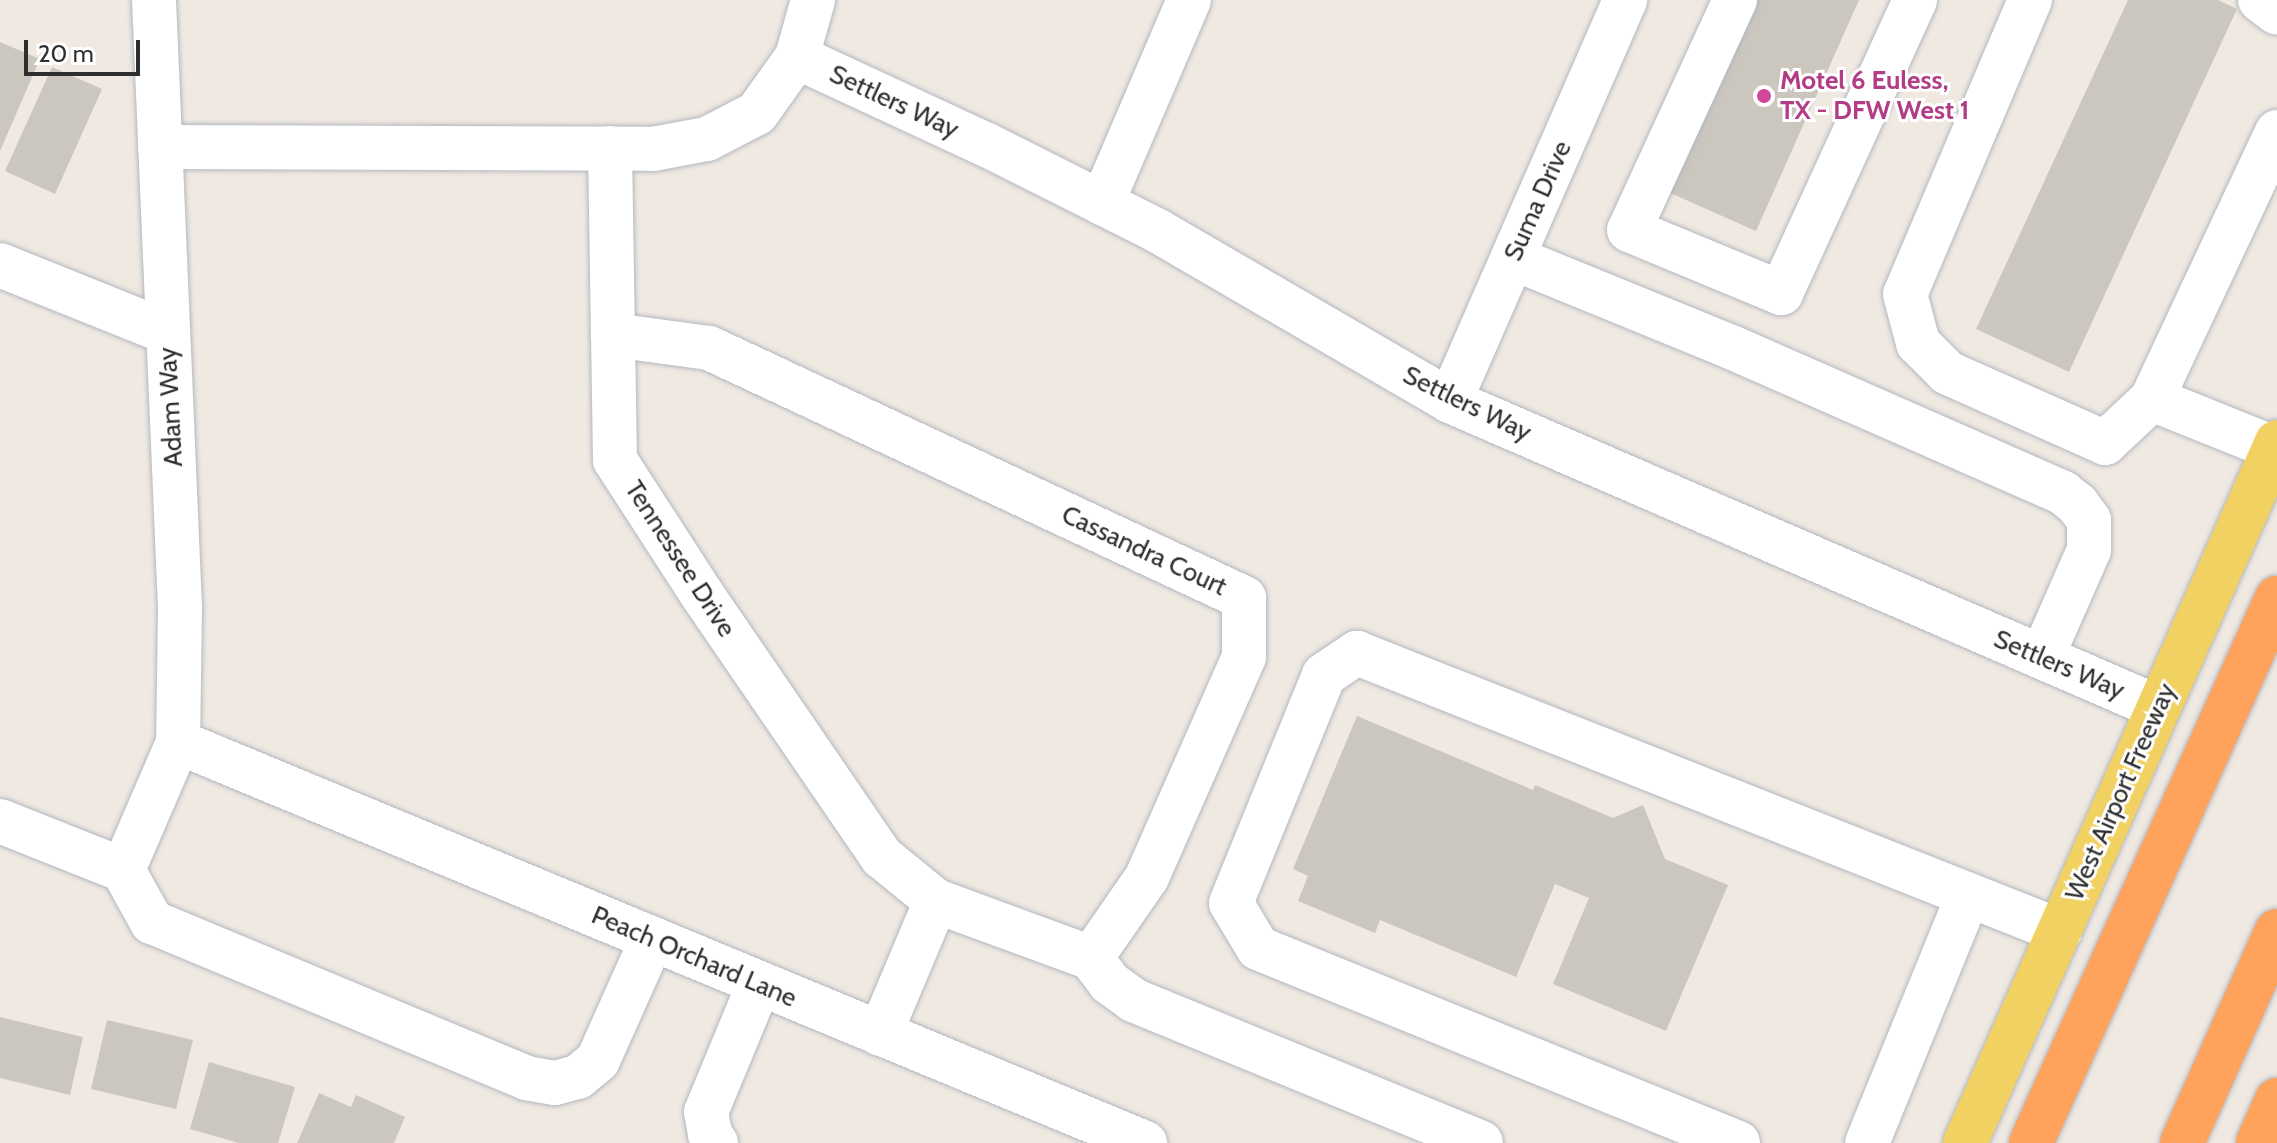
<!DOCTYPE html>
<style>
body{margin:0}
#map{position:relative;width:2277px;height:1143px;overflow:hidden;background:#efe9e1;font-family:Cabin,sans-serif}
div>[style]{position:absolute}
.building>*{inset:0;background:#cbc7bf}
.roads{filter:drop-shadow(0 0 2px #b4b7c1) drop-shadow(0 0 2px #b4b7c1)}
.minor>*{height:44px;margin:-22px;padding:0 22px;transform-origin:22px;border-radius:22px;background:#fff}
.major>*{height:44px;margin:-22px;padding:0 22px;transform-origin:22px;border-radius:22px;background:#f2d163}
.highway>*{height:44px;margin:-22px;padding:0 22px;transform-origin:22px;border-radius:22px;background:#ffa35c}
.dots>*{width:22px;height:22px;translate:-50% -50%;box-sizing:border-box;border:4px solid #fff;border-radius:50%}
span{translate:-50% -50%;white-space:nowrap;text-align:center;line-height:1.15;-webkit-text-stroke:6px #fff;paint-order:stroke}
.hotel-label{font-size:26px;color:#b23c85;font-weight:700}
.left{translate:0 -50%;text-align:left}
.street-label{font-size:26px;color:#2e2e2e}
.scale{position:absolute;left:24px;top:40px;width:116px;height:36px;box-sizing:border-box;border:4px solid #2e2e2e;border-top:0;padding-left:10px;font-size:24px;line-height:28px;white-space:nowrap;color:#2e2e2e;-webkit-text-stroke:6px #fff;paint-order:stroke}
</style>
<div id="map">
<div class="building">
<div style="clip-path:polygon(1754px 0,1859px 0,1756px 231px,1668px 192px)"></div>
<div style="clip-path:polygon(2128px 0,2218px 0,2237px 9px,2069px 372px,1976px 329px)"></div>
<div style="clip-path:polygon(0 42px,40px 59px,0 151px)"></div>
<div style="clip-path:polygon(52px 67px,102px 89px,55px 194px,5px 171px)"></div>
<div style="clip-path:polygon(1357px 716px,1533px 790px,1535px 785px,1613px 818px,1643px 805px,1665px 859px,1728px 885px,1666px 1031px,1553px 984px,1589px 898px,1555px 884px,1516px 977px,1380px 920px,1375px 933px,1298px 901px,1308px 876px,1293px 869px)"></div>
<div style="clip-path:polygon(0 1017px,83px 1037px,70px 1095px,0 1078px)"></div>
<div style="clip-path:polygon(107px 1020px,193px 1040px,176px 1109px,91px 1089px)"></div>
<div style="clip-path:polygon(209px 1062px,295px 1087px,278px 1143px,239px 1143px,190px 1129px)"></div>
<div style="clip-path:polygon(319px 1093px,351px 1107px,356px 1095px,405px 1117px,394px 1143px,297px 1143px)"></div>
</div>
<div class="roads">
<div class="minor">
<div style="left:154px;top:0;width:608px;rotate:87.55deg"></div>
<div style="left:180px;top:607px;width:135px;rotate:90.8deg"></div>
<div style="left:178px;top:742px;width:1047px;rotate:22.52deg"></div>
<div style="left:1735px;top:0;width:253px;rotate:114.7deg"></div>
<div style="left:1629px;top:230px;width:165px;rotate:22.5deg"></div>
<div style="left:1781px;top:293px;width:322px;rotate:-65.4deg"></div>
<div style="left:2030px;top:0;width:319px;rotate:113deg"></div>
<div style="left:1905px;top:294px;width:51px;rotate:75.1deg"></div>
<div style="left:1918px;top:343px;width:42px;rotate:45deg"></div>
<div style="left:1948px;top:373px;width:172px;rotate:24deg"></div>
<div style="left:2105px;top:443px;width:64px;rotate:-43.1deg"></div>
<div style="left:2152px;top:399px;width:131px;rotate:21.9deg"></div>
<div style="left:2260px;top:0;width:21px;rotate:37deg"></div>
<div style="left:797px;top:57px;width:209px;rotate:24.9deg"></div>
<div style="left:987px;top:145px;width:191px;rotate:26.7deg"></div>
<div style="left:1158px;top:231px;width:338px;rotate:30.2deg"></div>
<div style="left:1450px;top:401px;width:770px;rotate:23.4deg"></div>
<div style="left:160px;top:147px;width:493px;rotate:0.2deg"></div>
<div style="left:653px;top:149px;width:55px;rotate:-10.5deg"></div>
<div style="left:707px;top:139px;width:56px;rotate:-27.5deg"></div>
<div style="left:757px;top:113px;width:69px;rotate:-54.5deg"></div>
<div style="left:797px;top:57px;width:59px;rotate:-74.3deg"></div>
<div style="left:610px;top:148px;width:187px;rotate:89.1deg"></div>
<div style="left:613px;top:335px;width:125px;rotate:89.1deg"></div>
<div style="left:615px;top:460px;width:158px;rotate:57.1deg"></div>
<div style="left:701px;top:593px;width:320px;rotate:55.6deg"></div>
<div style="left:882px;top:857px;width:70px;rotate:39.2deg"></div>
<div style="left:936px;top:901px;width:165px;rotate:20.2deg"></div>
<div style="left:1091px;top:958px;width:98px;rotate:-55.3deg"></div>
<div style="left:1147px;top:877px;width:240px;rotate:-66.2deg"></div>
<div style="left:1244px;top:657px;width:59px;rotate:-90deg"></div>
<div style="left:1244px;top:598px;width:591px;rotate:-154.95deg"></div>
<div style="left:709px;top:348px;width:97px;rotate:-172.3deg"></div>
<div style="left:1102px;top:203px;width:221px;rotate:-66.8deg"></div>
<div style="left:1513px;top:258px;width:235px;rotate:22.2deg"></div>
<div style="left:1731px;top:347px;width:363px;rotate:23.7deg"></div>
<div style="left:2063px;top:493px;width:18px;rotate:38deg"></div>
<div style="left:2077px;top:504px;width:20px;rotate:53deg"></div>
<div style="left:2089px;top:520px;width:30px;rotate:90deg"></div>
<div style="left:2089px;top:550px;width:117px;rotate:113.7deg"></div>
<div style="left:0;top:265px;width:180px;rotate:21.9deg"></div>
<div style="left:2152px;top:399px;width:295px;rotate:-64.9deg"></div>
<div style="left:1450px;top:401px;width:438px;rotate:-66.4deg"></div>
<div style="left:0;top:821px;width:132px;rotate:21.7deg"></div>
<div style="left:123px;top:870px;width:139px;rotate:-66.7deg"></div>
<div style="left:123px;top:870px;width:60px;rotate:60.9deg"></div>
<div style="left:152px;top:922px;width:405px;rotate:22.6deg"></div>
<div style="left:526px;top:1078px;width:29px;rotate:10deg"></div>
<div style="left:555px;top:1083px;width:24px;rotate:-15deg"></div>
<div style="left:578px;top:1077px;width:26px;rotate:-40deg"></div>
<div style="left:598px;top:1060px;width:133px;rotate:-65.9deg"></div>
<div style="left:1091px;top:958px;width:31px;rotate:53deg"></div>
<div style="left:1110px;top:983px;width:29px;rotate:36deg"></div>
<div style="left:1133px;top:1000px;width:376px;rotate:22.3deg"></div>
<div style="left:880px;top:1034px;width:144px;rotate:-67.2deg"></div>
<div style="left:716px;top:1143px;width:11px;rotate:-124deg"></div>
<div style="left:710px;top:1134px;width:22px;rotate:-100deg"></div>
<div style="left:706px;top:1112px;width:139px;rotate:-67.5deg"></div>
<div style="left:1738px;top:1143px;width:518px;rotate:-157.89deg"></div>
<div style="left:1258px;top:948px;width:52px;rotate:-121deg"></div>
<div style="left:1231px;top:903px;width:246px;rotate:-67.8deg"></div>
<div style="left:1324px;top:675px;width:40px;rotate:-34deg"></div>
<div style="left:1357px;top:653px;width:756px;rotate:21.58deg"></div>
<div style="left:1867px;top:1143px;width:268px;rotate:-67.8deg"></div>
</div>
<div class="major">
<div style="left:1965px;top:1143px;width:767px;rotate:-66.01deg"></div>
</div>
<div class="highway">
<div style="left:2031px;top:1143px;width:598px;rotate:-65.71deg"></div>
<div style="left:2182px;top:1143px;width:232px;rotate:-65.9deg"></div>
<div style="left:2258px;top:1143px;width:47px;rotate:-66.2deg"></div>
</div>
</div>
<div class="dots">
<div style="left:1764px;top:96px;background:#d1479c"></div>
</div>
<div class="hotel-label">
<span class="left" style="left:1780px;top:96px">Motel 6 Euless,<br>TX - DFW West 1</span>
</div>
<div class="street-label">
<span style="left:894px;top:102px;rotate:25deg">Settlers Way</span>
<span style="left:1538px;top:201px;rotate:-66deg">Suma Drive</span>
<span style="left:1467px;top:404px;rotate:26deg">Settlers Way</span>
<span style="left:171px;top:407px;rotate:-93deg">Adam Way</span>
<span style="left:1144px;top:551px;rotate:25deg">Cassandra Court</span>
<span style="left:680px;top:559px;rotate:57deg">Tennessee Drive</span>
<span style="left:2059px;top:665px;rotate:23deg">Settlers Way</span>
<span style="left:2121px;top:792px;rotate:-66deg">West Airport Freeway</span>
<span style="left:694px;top:957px;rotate:23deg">Peach Orchard Lane</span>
</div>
<div class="scale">20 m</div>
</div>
